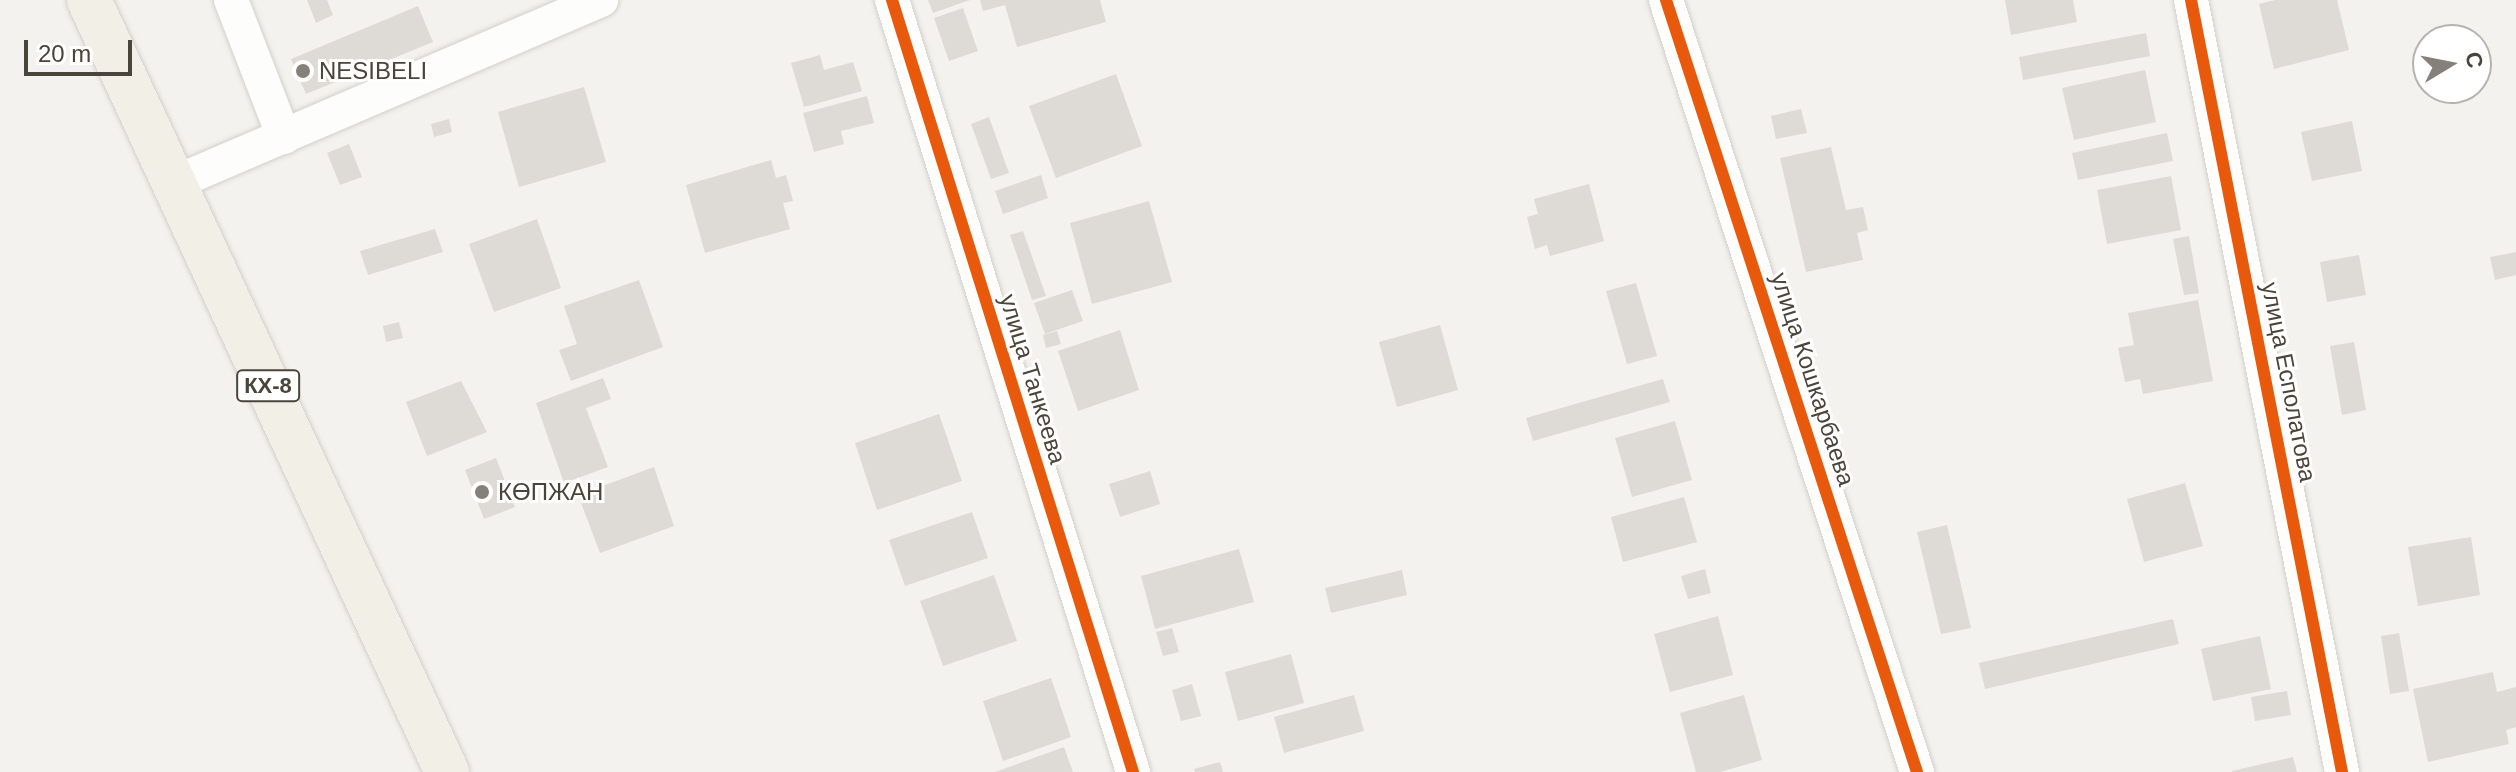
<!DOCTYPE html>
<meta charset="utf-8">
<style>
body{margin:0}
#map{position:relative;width:2516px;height:772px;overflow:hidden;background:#f4f2ee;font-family:Helvetica,sans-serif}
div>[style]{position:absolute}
.building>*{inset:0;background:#dedbd6}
.roads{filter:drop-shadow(0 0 2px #d2d0cb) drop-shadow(0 0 2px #d2d0cb)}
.street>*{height:34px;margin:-17px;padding:0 17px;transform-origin:17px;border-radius:17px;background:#fdfdfc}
.primary>*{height:44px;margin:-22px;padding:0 22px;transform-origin:22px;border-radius:22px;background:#f2efe6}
.cycleway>*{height:12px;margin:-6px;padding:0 6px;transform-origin:6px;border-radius:6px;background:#e8590c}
.dots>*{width:22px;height:22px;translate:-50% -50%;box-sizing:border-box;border:4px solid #fff;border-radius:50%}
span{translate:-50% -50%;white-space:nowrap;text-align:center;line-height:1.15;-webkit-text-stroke:6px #fff;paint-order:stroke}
.shield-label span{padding:2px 6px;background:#fff;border:2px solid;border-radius:6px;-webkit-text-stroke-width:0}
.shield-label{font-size:22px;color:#4b4439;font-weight:700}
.poi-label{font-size:24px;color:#4b4439}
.left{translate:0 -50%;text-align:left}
.street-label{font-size:24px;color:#4b4439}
.north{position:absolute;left:2412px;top:24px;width:80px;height:80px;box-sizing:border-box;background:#fff;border:2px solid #b7b4b0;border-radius:50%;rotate:80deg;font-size:22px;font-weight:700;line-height:32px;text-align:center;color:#4b4439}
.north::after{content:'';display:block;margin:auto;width:28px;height:36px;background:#868178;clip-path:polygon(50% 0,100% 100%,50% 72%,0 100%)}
.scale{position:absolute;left:24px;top:40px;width:108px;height:36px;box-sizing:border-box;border:4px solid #4b4439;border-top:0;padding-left:10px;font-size:24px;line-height:28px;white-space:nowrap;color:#4b4439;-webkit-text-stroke:6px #fff;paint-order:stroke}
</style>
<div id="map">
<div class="building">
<div style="clip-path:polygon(307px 0,327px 0,333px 15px,316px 23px)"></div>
<div style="clip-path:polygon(928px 0,970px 0,933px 13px)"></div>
<div style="clip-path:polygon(980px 0,1100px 0,1106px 22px,1017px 47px,1005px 5px,983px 11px)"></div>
<div style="clip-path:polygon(2005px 0,2073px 0,2077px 22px,2011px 35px)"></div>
<div style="clip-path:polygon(2275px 0,2337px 0,2349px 50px,2274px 69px,2259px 4px)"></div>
<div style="clip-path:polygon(418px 6px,433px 42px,306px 94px,291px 59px)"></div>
<div style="clip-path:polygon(963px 8px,978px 51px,949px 61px,934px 18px)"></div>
<div style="clip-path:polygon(2146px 33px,2150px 56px,2023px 80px,2019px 57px)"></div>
<div style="clip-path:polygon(820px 55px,824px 70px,853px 62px,862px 91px,804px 107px,791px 63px)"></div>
<div style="clip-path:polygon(2145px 70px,2156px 122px,2074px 140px,2062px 88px)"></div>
<div style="clip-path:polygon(1116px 74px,1142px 146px,1056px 178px,1029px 106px)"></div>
<div style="clip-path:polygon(584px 87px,606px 162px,519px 187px,498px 112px)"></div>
<div style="clip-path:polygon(867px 96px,874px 123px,841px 131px,844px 144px,814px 152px,803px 113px)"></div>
<div style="clip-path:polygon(1801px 109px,1807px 133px,1776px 139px,1771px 116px)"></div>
<div style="clip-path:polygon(989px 117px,1009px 173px,991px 179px,971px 124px)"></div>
<div style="clip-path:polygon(449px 119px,452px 132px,434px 137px,431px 124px)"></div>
<div style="clip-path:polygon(2352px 121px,2362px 171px,2312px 181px,2301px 132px)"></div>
<div style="clip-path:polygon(2167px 133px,2173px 161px,2078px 180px,2072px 153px)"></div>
<div style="clip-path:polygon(349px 144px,362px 177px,340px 185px,327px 153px)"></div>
<div style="clip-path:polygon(1831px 147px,1846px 210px,1863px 207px,1868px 230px,1857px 233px,1863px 260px,1806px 272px,1780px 158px)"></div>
<div style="clip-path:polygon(771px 160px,776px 178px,786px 175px,793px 201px,783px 203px,790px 229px,705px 253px,686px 185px)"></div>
<div style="clip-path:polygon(1041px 175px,1048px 198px,1003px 214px,995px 191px)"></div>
<div style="clip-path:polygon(2171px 176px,2181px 230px,2107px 244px,2097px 190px)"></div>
<div style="clip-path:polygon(1589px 184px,1604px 241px,1550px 256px,1547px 245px,1535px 249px,1527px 217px,1538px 214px,1534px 199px)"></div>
<div style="clip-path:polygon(1149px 201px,1172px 282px,1092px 304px,1070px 223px)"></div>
<div style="clip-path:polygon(537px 219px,561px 288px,494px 312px,469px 244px)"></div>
<div style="clip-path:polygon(435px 229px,443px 252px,368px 275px,360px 251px)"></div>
<div style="clip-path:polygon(1023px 231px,1046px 296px,1032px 300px,1010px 235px)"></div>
<div style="clip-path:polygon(2189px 236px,2199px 293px,2184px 295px,2173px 239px)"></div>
<div style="clip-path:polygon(2516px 252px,2516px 275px,2495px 280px,2490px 257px)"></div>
<div style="clip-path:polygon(2359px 255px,2366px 295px,2327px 302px,2320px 262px)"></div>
<div style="clip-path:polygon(639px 280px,663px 347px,571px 381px,559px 350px,577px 344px,564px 306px)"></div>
<div style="clip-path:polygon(1636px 283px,1657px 356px,1627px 364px,1606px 291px)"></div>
<div style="clip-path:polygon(1072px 290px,1083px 321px,1045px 334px,1034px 303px)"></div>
<div style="clip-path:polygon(2198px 300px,2213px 381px,2143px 394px,2140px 379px,2125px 382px,2118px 348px,2134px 345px,2128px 313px)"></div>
<div style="clip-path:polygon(399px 322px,403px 338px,386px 342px,383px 326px)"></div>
<div style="clip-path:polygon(1440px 325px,1458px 390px,1397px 407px,1379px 342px)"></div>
<div style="clip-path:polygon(1120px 330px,1139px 390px,1078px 411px,1058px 351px)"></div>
<div style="clip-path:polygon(1057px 331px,1061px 344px,1046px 348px,1043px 335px)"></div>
<div style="clip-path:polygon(2354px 342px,2366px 410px,2342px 415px,2330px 346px)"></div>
<div style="clip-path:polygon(603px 378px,611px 399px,586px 408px,608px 467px,564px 483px,536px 403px)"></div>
<div style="clip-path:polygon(1663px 379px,1670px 402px,1533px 441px,1526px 418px)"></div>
<div style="clip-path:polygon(461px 381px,487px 432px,427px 456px,406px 402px)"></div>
<div style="clip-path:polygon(939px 414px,962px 481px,877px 510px,855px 443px)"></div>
<div style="clip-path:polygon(1675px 421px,1692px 480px,1632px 497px,1615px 438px)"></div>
<div style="clip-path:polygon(496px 458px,515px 507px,484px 519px,465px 470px)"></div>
<div style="clip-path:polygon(654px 467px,674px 526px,600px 553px,578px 495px)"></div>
<div style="clip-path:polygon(1150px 471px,1160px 504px,1120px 517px,1109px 484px)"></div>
<div style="clip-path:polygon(2185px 483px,2203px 546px,2144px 562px,2127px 499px)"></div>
<div style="clip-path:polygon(1684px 497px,1697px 542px,1623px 562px,1611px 517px)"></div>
<div style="clip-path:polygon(972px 512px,988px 558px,905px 586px,889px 540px)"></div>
<div style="clip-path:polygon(1947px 525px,1971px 628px,1941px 634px,1917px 532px)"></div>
<div style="clip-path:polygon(2471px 537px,2480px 595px,2418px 606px,2408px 547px)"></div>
<div style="clip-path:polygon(1239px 549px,1254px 602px,1155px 629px,1141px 576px)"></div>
<div style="clip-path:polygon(1705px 569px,1711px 593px,1688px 599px,1681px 576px)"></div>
<div style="clip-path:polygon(1402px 570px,1407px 595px,1331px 613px,1325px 588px)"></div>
<div style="clip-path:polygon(994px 575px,1017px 641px,943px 666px,920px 601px)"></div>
<div style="clip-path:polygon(1718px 616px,1733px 675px,1670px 692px,1654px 634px)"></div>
<div style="clip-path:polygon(2173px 619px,2179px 644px,1985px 689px,1979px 663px)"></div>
<div style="clip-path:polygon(1172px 628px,1179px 652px,1163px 656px,1156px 632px)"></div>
<div style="clip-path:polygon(2399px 633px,2409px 691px,2390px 694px,2381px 636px)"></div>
<div style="clip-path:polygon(2260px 636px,2271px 689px,2213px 701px,2201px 649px)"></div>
<div style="clip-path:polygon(1291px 654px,1304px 703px,1238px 721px,1225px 672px)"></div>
<div style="clip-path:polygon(2493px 672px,2497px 692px,2516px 687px,2516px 727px,2506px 730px,2509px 744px,2428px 762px,2413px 689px)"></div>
<div style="clip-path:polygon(1051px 678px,1071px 737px,1003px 761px,983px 701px)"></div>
<div style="clip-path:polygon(1192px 684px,1201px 716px,1181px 721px,1172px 690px)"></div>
<div style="clip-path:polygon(2287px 691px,2291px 715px,2255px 721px,2251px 697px)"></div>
<div style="clip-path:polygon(1354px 695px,1364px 731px,1284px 753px,1274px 717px)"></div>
<div style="clip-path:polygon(1744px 695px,1762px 760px,1720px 772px,1696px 772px,1680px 713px)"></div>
<div style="clip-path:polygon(1064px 747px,1073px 772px,995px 772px)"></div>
<div style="clip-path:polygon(2293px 757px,2297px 772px,2232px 772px,2232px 771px)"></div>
<div style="clip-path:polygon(1220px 762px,1223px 772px,1195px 772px,1194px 769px)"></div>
</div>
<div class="roads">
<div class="street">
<div style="left:231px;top:0;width:147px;rotate:68.9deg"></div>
<div style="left:892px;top:0;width:809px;rotate:72.66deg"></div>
<div style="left:1666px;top:0;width:812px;rotate:71.99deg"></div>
<div style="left:2191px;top:0;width:787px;rotate:78.93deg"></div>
<div style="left:174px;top:183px;width:465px;rotate:-23.2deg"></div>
</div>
<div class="primary">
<div style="left:89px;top:0;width:851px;rotate:65.12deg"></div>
</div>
</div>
<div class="cycleway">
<div style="left:892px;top:0;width:809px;rotate:72.66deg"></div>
<div style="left:1666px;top:0;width:812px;rotate:71.99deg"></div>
<div style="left:2191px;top:0;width:787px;rotate:78.93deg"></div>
</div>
<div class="dots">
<div style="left:303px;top:71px;background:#868178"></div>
<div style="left:482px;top:492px;background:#868178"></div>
</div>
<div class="shield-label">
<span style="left:268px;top:386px">КХ-8</span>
</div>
<div class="poi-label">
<span class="left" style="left:319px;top:71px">NESIBELI</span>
<span class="left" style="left:498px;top:492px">КӨПЖАН</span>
</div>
<div class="street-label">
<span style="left:1033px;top:379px;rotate:73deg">улица Танкеева</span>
<span style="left:1813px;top:379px;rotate:72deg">улица Кошкарбаева</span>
<span style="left:2289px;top:382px;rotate:79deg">улица Есполатова</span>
</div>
<div class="north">С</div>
<div class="scale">20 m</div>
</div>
